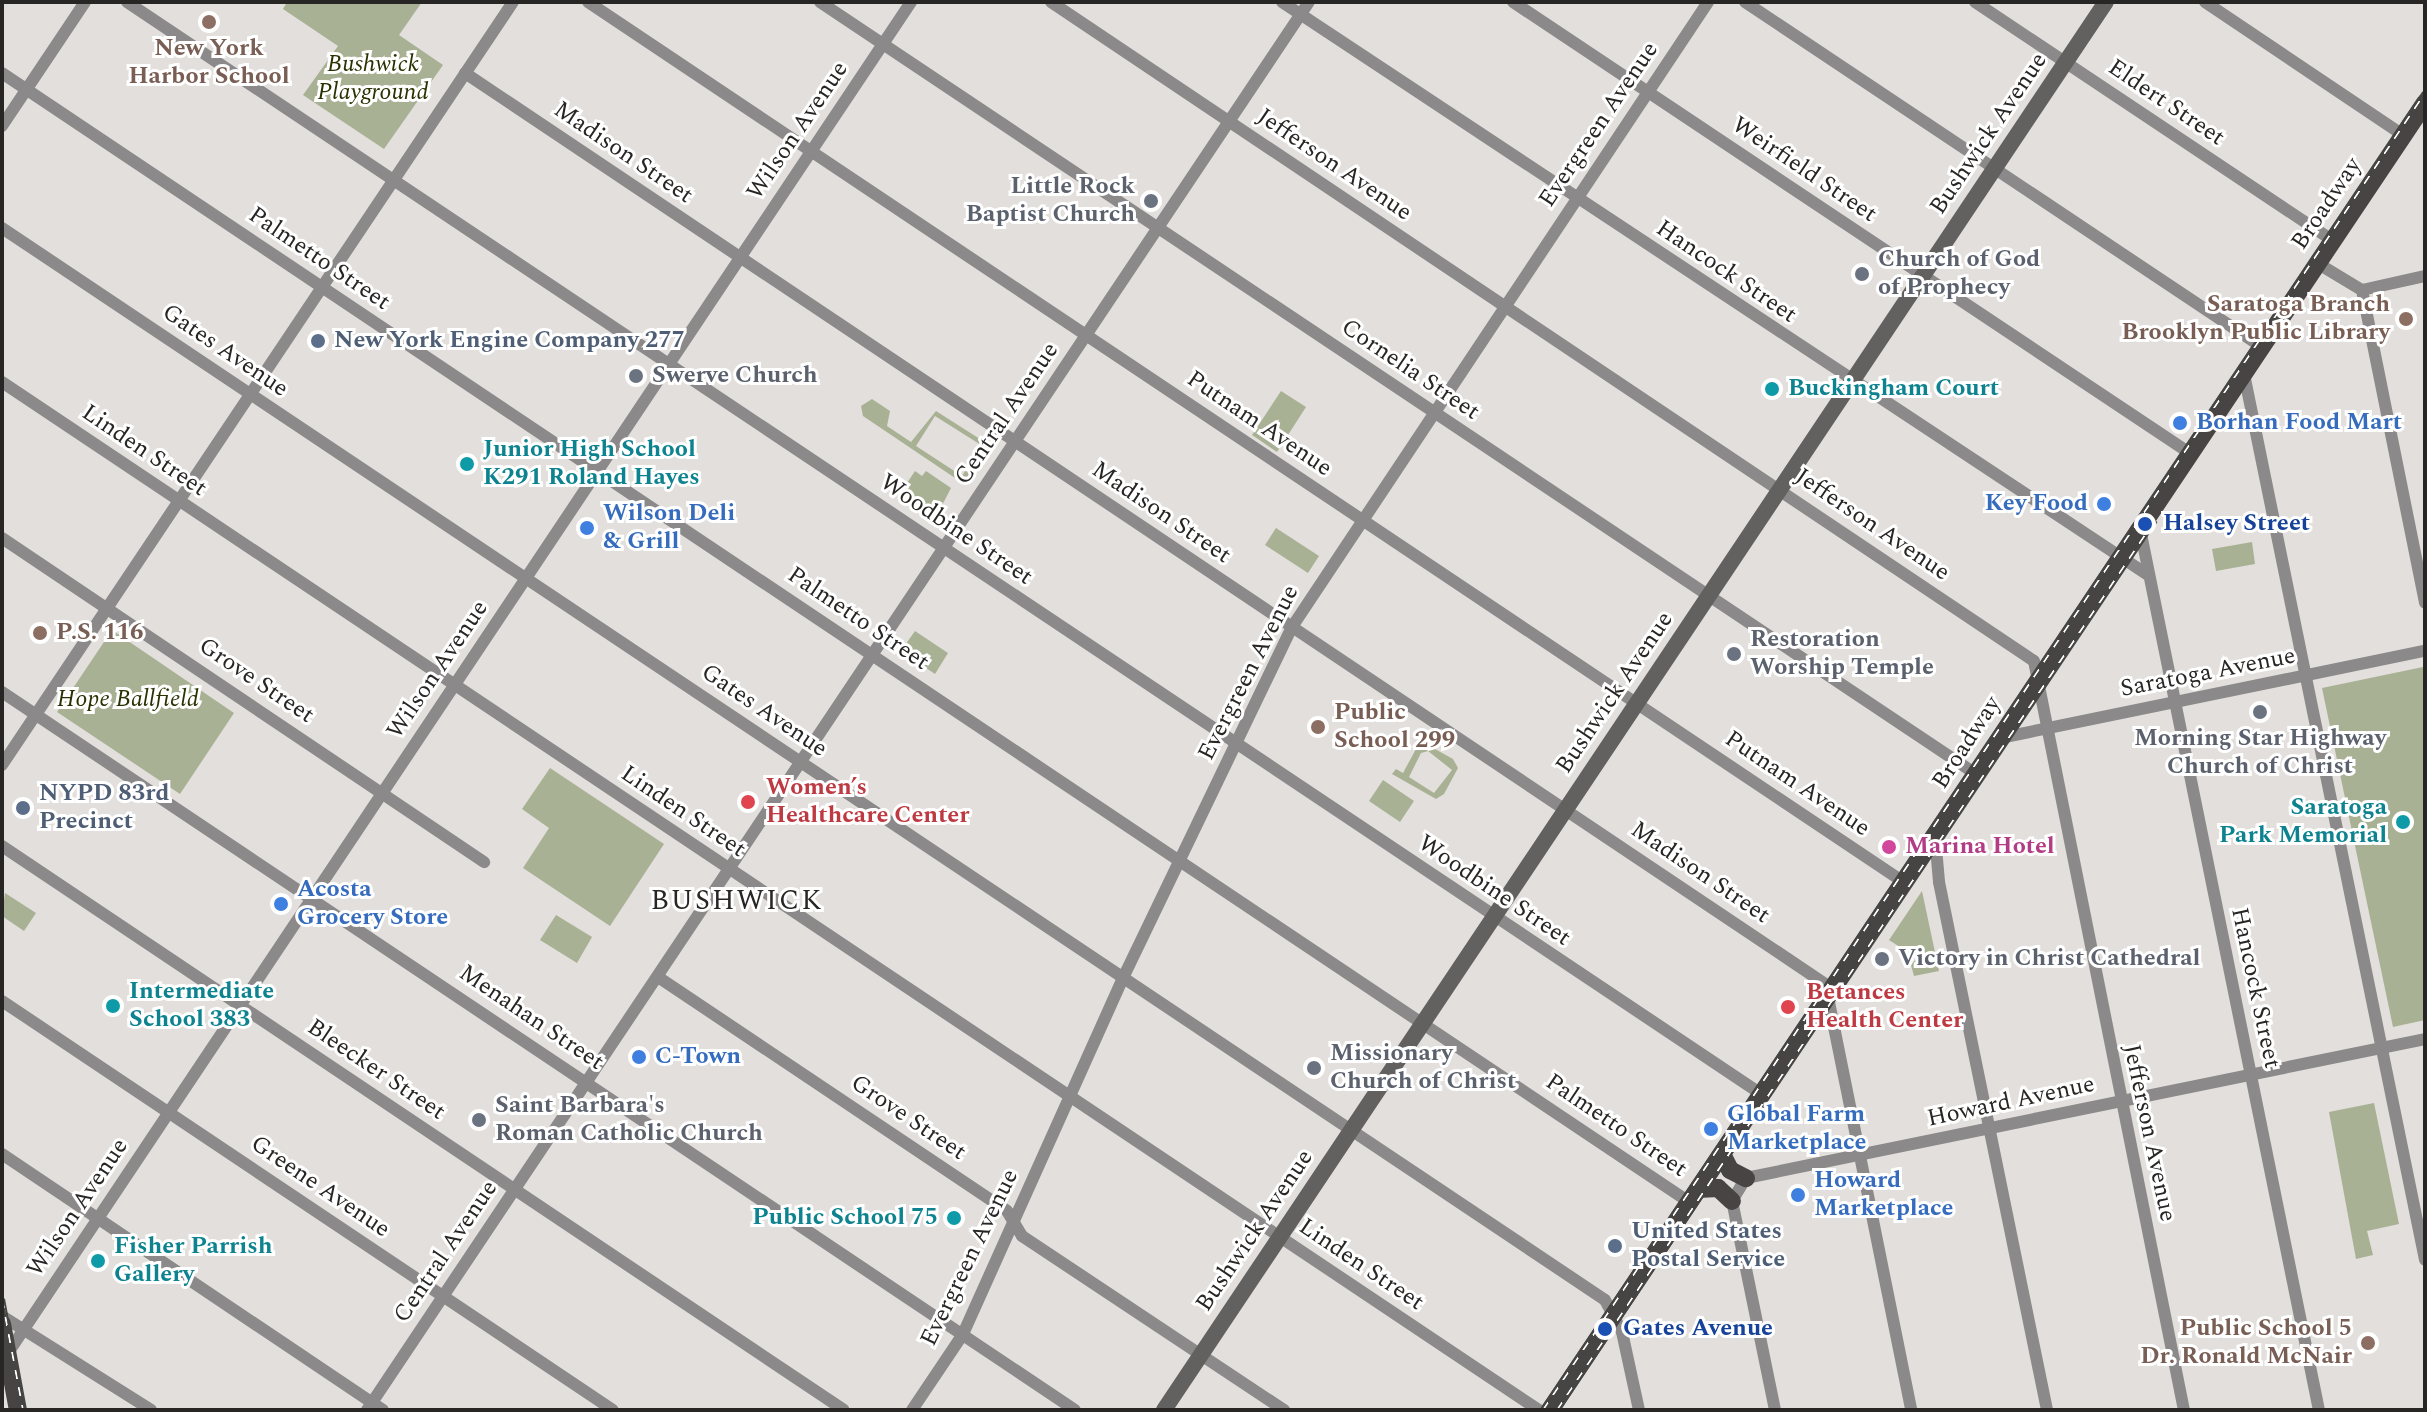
<!DOCTYPE html>
<meta charset="utf-8">
<style>
body{margin:0}
#map{position:relative;width:2427px;height:1412px;overflow:hidden;background:#e2dfdc;font-family:Spectral,serif}
div>[style]{position:absolute}
.green>*{inset:0;background:#a9b194}
.minor>*{height:12px;margin:-6px;padding:0 6px;transform-origin:6px;border-radius:6px;background:#8b8989}
.secondary>*{height:16px;margin:-8px;padding:0 8px;transform-origin:8px;border-radius:8px;background:#636060}
.primary>*{height:18px;margin:-9px;padding:0 9px;transform-origin:9px;border-radius:9px;background:#474443}
.rail>*{height:6px;margin-top:-3px;transform-origin:0;background:repeating-linear-gradient(90deg,#fff 0 9px,#464543 0 18px);box-sizing:border-box;border-block:2px solid #464543}
.dots>*{width:22px;height:22px;translate:-50% -50%;box-sizing:border-box;border:4px solid #fff;border-radius:50%}
span{translate:-50% -50%;white-space:nowrap;text-align:center;line-height:1.15;-webkit-text-stroke:6px #fff;paint-order:stroke}
.education-label{font-size:24px;color:#785e54;font-weight:700}
.right{translate:-100% -50%;text-align:right}
.left{translate:0 -50%;text-align:left}
.park-label{font-size:24px;color:#293200;font-style:italic}
.street-label{font-size:24px;color:#272625}
.worship-label{font-size:24px;color:#5b616d;font-weight:700}
.service-label{font-size:24px;color:#4e5e75;font-weight:700}
.culture-label{font-size:24px;color:#0d838f;font-weight:700}
.shop-label{font-size:24px;color:#366cbe;font-weight:700}
.transit-label{font-size:24px;color:#164399;font-weight:700}
.health-label{font-size:24px;color:#be3a42;font-weight:700}
.hotel-label{font-size:24px;color:#b23c85;font-weight:700}
.quarter-label{font-size:28px;color:#272625;letter-spacing:2px}
.frame{position:absolute;inset:0;border:4px solid #272625;pointer-events:none}
</style>
<div id="map">
<div class="green">
<div style="clip-path:polygon(287px 2px,422px 2px,399px 35px,443px 65px,384px 149px,303px 95px,338px 46px,283px 9px)"></div>
<div style="clip-path:polygon(1281px 391px,1306px 407px,1277px 452px,1252px 435px)"></div>
<div style="clip-path:polygon(evenodd,872px 399px,890px 411px,887px 426px,911px 442px,936px 411px,983px 441px,985px 451px,966px 479px,958px 480px,863px 416px,861px 406px,872px 399px,935px 416px,981px 445px,962px 476px,916px 446px,935px 416px)"></div>
<div style="clip-path:polygon(915px 471px,922px 476px,926px 471px,951px 488px,935px 519px,909px 496px,912px 491px,905px 486px)"></div>
<div style="clip-path:polygon(1276px 528px,1319px 556px,1308px 573px,1265px 545px)"></div>
<div style="clip-path:polygon(2252px 542px,2255px 564px,2216px 571px,2212px 549px)"></div>
<div style="clip-path:polygon(112px 630px,234px 713px,180px 794px,57px 712px)"></div>
<div style="clip-path:polygon(915px 631px,948px 653px,935px 674px,901px 651px)"></div>
<div style="clip-path:polygon(2423px 667px,2425px 1020px,2393px 1027px,2322px 688px)"></div>
<div style="clip-path:polygon(evenodd,1426px 744px,1453px 759px,1458px 768px,1444px 794px,1436px 799px,1392px 774px,1396px 769px,1403px 773px,1416px 749px,1426px 744px,1428px 751px,1452px 770px,1434px 793px,1409px 777px,1421px 753px,1428px 751px)"></div>
<div style="clip-path:polygon(550px 768px,664px 844px,610px 926px,523px 868px,549px 828px,522px 809px)"></div>
<div style="clip-path:polygon(1383px 780px,1414px 801px,1400px 822px,1369px 801px)"></div>
<div style="clip-path:polygon(1922px 891px,1939px 971px,1914px 976px,1911px 965px,1917px 958px,1889px 940px)"></div>
<div style="clip-path:polygon(5px 893px,36px 913px,24px 931px,2px 916px)"></div>
<div style="clip-path:polygon(556px 915px,592px 937px,577px 963px,540px 940px)"></div>
<div style="clip-path:polygon(2374px 1103px,2399px 1224px,2367px 1231px,2373px 1255px,2356px 1259px,2329px 1112px)"></div>
</div>
<div class="minor">
<div style="left:127px;top:2px;width:1965px;rotate:33.75deg"></div>
<div style="left:588px;top:2px;width:1585px;rotate:33.78deg"></div>
<div style="left:820px;top:2px;width:1390px;rotate:33.74deg"></div>
<div style="left:1051px;top:2px;width:1183px;rotate:33.84deg"></div>
<div style="left:2034px;top:661px;width:764px;rotate:78.68deg"></div>
<div style="left:1282px;top:2px;width:1038px;rotate:33.49deg"></div>
<div style="left:1513px;top:2px;width:815px;rotate:33.69deg"></div>
<div style="left:1745px;top:2px;width:622px;rotate:33.72deg"></div>
<div style="left:1975px;top:2px;width:429px;rotate:33.7deg"></div>
<div style="left:2205px;top:2px;width:239px;rotate:33.9deg"></div>
<div style="left:2px;top:73px;width:2030px;rotate:33.79deg"></div>
<div style="left:465px;top:73px;width:1646px;rotate:33.81deg"></div>
<div style="left:2px;top:126px;width:149px;rotate:-56.2deg"></div>
<div style="left:2px;top:228px;width:1928px;rotate:33.77deg"></div>
<div style="left:1605px;top:1300px;width:36px;rotate:62deg"></div>
<div style="left:1622px;top:1332px;width:80px;rotate:77.7deg"></div>
<div style="left:2317px;top:263px;width:52px;rotate:31deg"></div>
<div style="left:2362px;top:290px;width:65px;rotate:-12.5deg"></div>
<div style="left:2362px;top:290px;width:319px;rotate:78.6deg"></div>
<div style="left:2244px;top:374px;width:904px;rotate:78.45deg"></div>
<div style="left:2px;top:382px;width:1849px;rotate:33.78deg"></div>
<div style="left:2140px;top:529px;width:899px;rotate:78.52deg"></div>
<div style="left:2px;top:538px;width:581px;rotate:33.91deg"></div>
<div style="left:2px;top:692px;width:1291px;rotate:33.79deg"></div>
<div style="left:2000px;top:738px;width:434px;rotate:-11.6deg"></div>
<div style="left:2px;top:765px;width:918px;rotate:-56.19deg"></div>
<div style="left:1935px;top:836px;width:46px;rotate:85deg"></div>
<div style="left:1939px;top:882px;width:539px;rotate:78.44deg"></div>
<div style="left:2px;top:846px;width:1013px;rotate:33.82deg"></div>
<div style="left:658px;top:977px;width:420px;rotate:33.8deg"></div>
<div style="left:1007px;top:1211px;width:29px;rotate:59deg"></div>
<div style="left:1022px;top:1236px;width:315px;rotate:33.6deg"></div>
<div style="left:1828px;top:997px;width:421px;rotate:78.6deg"></div>
<div style="left:2px;top:1001px;width:735px;rotate:33.8deg"></div>
<div style="left:2px;top:1154px;width:459px;rotate:33.9deg"></div>
<div style="left:2px;top:1316px;width:176px;rotate:32.2deg"></div>
<div style="left:6px;top:1356px;width:1629px;rotate:-56.24deg"></div>
<div style="left:367px;top:1410px;width:1694px;rotate:-56.22deg"></div>
<div style="left:912px;top:1410px;width:92px;rotate:-56.1deg"></div>
<div style="left:963px;top:1334px;width:390px;rotate:-65.8deg"></div>
<div style="left:1123px;top:978px;width:390px;rotate:-64.3deg"></div>
<div style="left:1292px;top:627px;width:751px;rotate:-56.35deg"></div>
<div style="left:1775px;top:1410px;width:213px;rotate:-101.6deg"></div>
<div style="left:1732px;top:1201px;width:27px;rotate:-59deg"></div>
<div style="left:1746px;top:1178px;width:693px;rotate:-11.57deg"></div>
</div>
<div class="secondary">
<div style="left:1164px;top:1410px;width:1694px;rotate:-56.22deg"></div>
</div>
<div class="primary">
<div style="left:1722px;top:1154px;width:18px;rotate:63deg"></div>
<div style="left:1730px;top:1170px;width:18px;rotate:27deg"></div>
<div style="left:1698px;top:1189px;width:20px;rotate:-3deg"></div>
<div style="left:1718px;top:1188px;width:19px;rotate:43deg"></div>
<div style="left:2px;top:1324px;width:87px;rotate:79.5deg"></div>
<div style="left:1550px;top:1410px;width:1573px;rotate:-56.2deg"></div>
</div>
<div class="rail">
<div style="left:2px;top:1299px;width:113px;rotate:79.3deg"></div>
<div style="left:1543px;top:1410px;width:1585px;rotate:-56.19deg"></div>
<div style="left:1557px;top:1410px;width:1072px;rotate:-56.1deg"></div>
</div>
<div class="dots">
<div style="left:209px;top:22px;background:#8d6e63"></div>
<div style="left:1151px;top:201px;background:#6b7280"></div>
<div style="left:1862px;top:274px;background:#6b7280"></div>
<div style="left:2406px;top:319px;background:#8d6e63"></div>
<div style="left:318px;top:341px;background:#5c6f8a"></div>
<div style="left:636px;top:376px;background:#6b7280"></div>
<div style="left:1772px;top:389px;background:#0f9aa8"></div>
<div style="left:2180px;top:423px;background:#3f7fe0"></div>
<div style="left:467px;top:464px;background:#0f9aa8"></div>
<div style="left:2104px;top:504px;background:#3f7fe0"></div>
<div style="left:2145px;top:524px;background:#1a4fb4"></div>
<div style="left:587px;top:528px;background:#3f7fe0"></div>
<div style="left:40px;top:633px;background:#8d6e63"></div>
<div style="left:1734px;top:654px;background:#6b7280"></div>
<div style="left:2260px;top:712px;background:#6b7280"></div>
<div style="left:1318px;top:727px;background:#8d6e63"></div>
<div style="left:748px;top:802px;background:#e0444e"></div>
<div style="left:23px;top:808px;background:#5c6f8a"></div>
<div style="left:2403px;top:822px;background:#0f9aa8"></div>
<div style="left:1889px;top:847px;background:#d1479c"></div>
<div style="left:281px;top:904px;background:#3f7fe0"></div>
<div style="left:1882px;top:959px;background:#6b7280"></div>
<div style="left:113px;top:1006px;background:#0f9aa8"></div>
<div style="left:1788px;top:1007px;background:#e0444e"></div>
<div style="left:639px;top:1057px;background:#3f7fe0"></div>
<div style="left:1314px;top:1068px;background:#6b7280"></div>
<div style="left:479px;top:1120px;background:#6b7280"></div>
<div style="left:1711px;top:1129px;background:#3f7fe0"></div>
<div style="left:1798px;top:1195px;background:#3f7fe0"></div>
<div style="left:954px;top:1218px;background:#0f9aa8"></div>
<div style="left:1615px;top:1246px;background:#5c6f8a"></div>
<div style="left:98px;top:1261px;background:#0f9aa8"></div>
<div style="left:1605px;top:1329px;background:#1a4fb4"></div>
<div style="left:2368px;top:1343px;background:#8d6e63"></div>
</div>
<div class="education-label">
<span style="left:209px;top:63px">New York<br>Harbor School</span>
<span class="right" style="left:2390px;top:319px">Saratoga Branch<br>Brooklyn Public Library</span>
<span class="left" style="left:56px;top:633px">P.S. 116</span>
<span class="left" style="left:1334px;top:727px">Public<br>School 299</span>
<span class="right" style="left:2352px;top:1343px">Public School 5<br>Dr. Ronald McNair</span>
</div>
<div class="park-label">
<span style="left:373px;top:79px">Bushwick<br>Playground</span>
<span style="left:128px;top:700px">Hope Ballfield</span>
</div>
<div class="street-label">
<span style="left:2166px;top:103px;rotate:34deg">Eldert Street</span>
<span style="left:1599px;top:125px;rotate:-56deg">Evergreen Avenue</span>
<span style="left:798px;top:131px;rotate:-56deg">Wilson Avenue</span>
<span style="left:1989px;top:134px;rotate:-56deg">Bushwick Avenue</span>
<span style="left:623px;top:153px;rotate:34deg">Madison Street</span>
<span style="left:1334px;top:165px;rotate:34deg">Jefferson Avenue</span>
<span style="left:1804px;top:170px;rotate:34deg">Weirfield Street</span>
<span style="left:2327px;top:204px;rotate:-56deg">Broadway</span>
<span style="left:319px;top:259px;rotate:34deg">Palmetto Street</span>
<span style="left:1726px;top:272px;rotate:34deg">Hancock Street</span>
<span style="left:225px;top:351px;rotate:34deg">Gates Avenue</span>
<span style="left:1410px;top:370px;rotate:34deg">Cornelia Street</span>
<span style="left:1007px;top:414px;rotate:-56deg">Central Avenue</span>
<span style="left:1259px;top:424px;rotate:34deg">Putnam Avenue</span>
<span style="left:144px;top:451px;rotate:34deg">Linden Street</span>
<span style="left:1161px;top:513px;rotate:34deg">Madison Street</span>
<span style="left:1872px;top:525px;rotate:34deg">Jefferson Avenue</span>
<span style="left:956px;top:530px;rotate:34deg">Woodbine Street</span>
<span style="left:858px;top:619px;rotate:34deg">Palmetto Street</span>
<span style="left:438px;top:670px;rotate:-56deg">Wilson Avenue</span>
<span style="left:1249px;top:673px;rotate:-63deg">Evergreen Avenue</span>
<span style="left:2208px;top:673px;rotate:-11deg">Saratoga Avenue</span>
<span style="left:256px;top:681px;rotate:34deg">Grove Street</span>
<span style="left:1615px;top:693px;rotate:-56deg">Bushwick Avenue</span>
<span style="left:764px;top:711px;rotate:34deg">Gates Avenue</span>
<span style="left:1967px;top:743px;rotate:-57deg">Broadway</span>
<span style="left:1797px;top:784px;rotate:34deg">Putnam Avenue</span>
<span style="left:683px;top:812px;rotate:34deg">Linden Street</span>
<span style="left:1700px;top:873px;rotate:34deg">Madison Street</span>
<span style="left:1494px;top:891px;rotate:34deg">Woodbine Street</span>
<span style="left:2255px;top:988px;rotate:78deg">Hancock Street</span>
<span style="left:531px;top:1018px;rotate:34deg">Menahan Street</span>
<span style="left:376px;top:1070px;rotate:34deg">Bleecker Street</span>
<span style="left:2011px;top:1102px;rotate:-12deg">Howard Avenue</span>
<span style="left:908px;top:1118px;rotate:34deg">Grove Street</span>
<span style="left:1616px;top:1126px;rotate:34deg">Palmetto Street</span>
<span style="left:2149px;top:1133px;rotate:78deg">Jefferson Avenue</span>
<span style="left:320px;top:1187px;rotate:34deg">Greene Avenue</span>
<span style="left:78px;top:1208px;rotate:-56deg">Wilson Avenue</span>
<span style="left:1255px;top:1231px;rotate:-56deg">Bushwick Avenue</span>
<span style="left:446px;top:1252px;rotate:-56deg">Central Avenue</span>
<span style="left:970px;top:1258px;rotate:-64deg">Evergreen Avenue</span>
<span style="left:1361px;top:1265px;rotate:34deg">Linden Street</span>
</div>
<div class="worship-label">
<span class="right" style="left:1135px;top:201px">Little Rock<br>Baptist Church</span>
<span class="left" style="left:1878px;top:274px">Church of God<br>of Prophecy</span>
<span class="left" style="left:652px;top:376px">Swerve Church</span>
<span class="left" style="left:1750px;top:654px">Restoration<br>Worship Temple</span>
<span style="left:2260px;top:753px">Morning Star Highway<br>Church of Christ</span>
<span class="left" style="left:1898px;top:959px">Victory in Christ Cathedral</span>
<span class="left" style="left:1330px;top:1068px">Missionary<br>Church of Christ</span>
<span class="left" style="left:495px;top:1120px">Saint Barbara's<br>Roman Catholic Church</span>
</div>
<div class="service-label">
<span class="left" style="left:334px;top:341px">New York Engine Company 277</span>
<span class="left" style="left:39px;top:808px">NYPD 83rd<br>Precinct</span>
<span class="left" style="left:1631px;top:1246px">United States<br>Postal Service</span>
</div>
<div class="culture-label">
<span class="left" style="left:1788px;top:389px">Buckingham Court</span>
<span class="left" style="left:483px;top:464px">Junior High School<br>K291 Roland Hayes</span>
<span class="right" style="left:2387px;top:822px">Saratoga<br>Park Memorial</span>
<span class="left" style="left:129px;top:1006px">Intermediate<br>School 383</span>
<span class="right" style="left:938px;top:1218px">Public School 75</span>
<span class="left" style="left:114px;top:1261px">Fisher Parrish<br>Gallery</span>
</div>
<div class="shop-label">
<span class="left" style="left:2196px;top:423px">Borhan Food Mart</span>
<span class="right" style="left:2088px;top:504px">Key Food</span>
<span class="left" style="left:603px;top:528px">Wilson Deli<br>&amp; Grill</span>
<span class="left" style="left:297px;top:904px">Acosta<br>Grocery Store</span>
<span class="left" style="left:655px;top:1057px">C-Town</span>
<span class="left" style="left:1727px;top:1129px">Global Farm<br>Marketplace</span>
<span class="left" style="left:1814px;top:1195px">Howard<br>Marketplace</span>
</div>
<div class="transit-label">
<span class="left" style="left:2163px;top:524px">Halsey Street</span>
<span class="left" style="left:1623px;top:1329px">Gates Avenue</span>
</div>
<div class="health-label">
<span class="left" style="left:766px;top:802px">Women’s<br>Healthcare Center</span>
<span class="left" style="left:1806px;top:1007px">Betances<br>Health Center</span>
</div>
<div class="hotel-label">
<span class="left" style="left:1905px;top:847px">Marina Hotel</span>
</div>
<div class="quarter-label">
<span style="left:737px;top:901px">BUSHWICK</span>
</div>
<div class="frame"></div>
</div>
